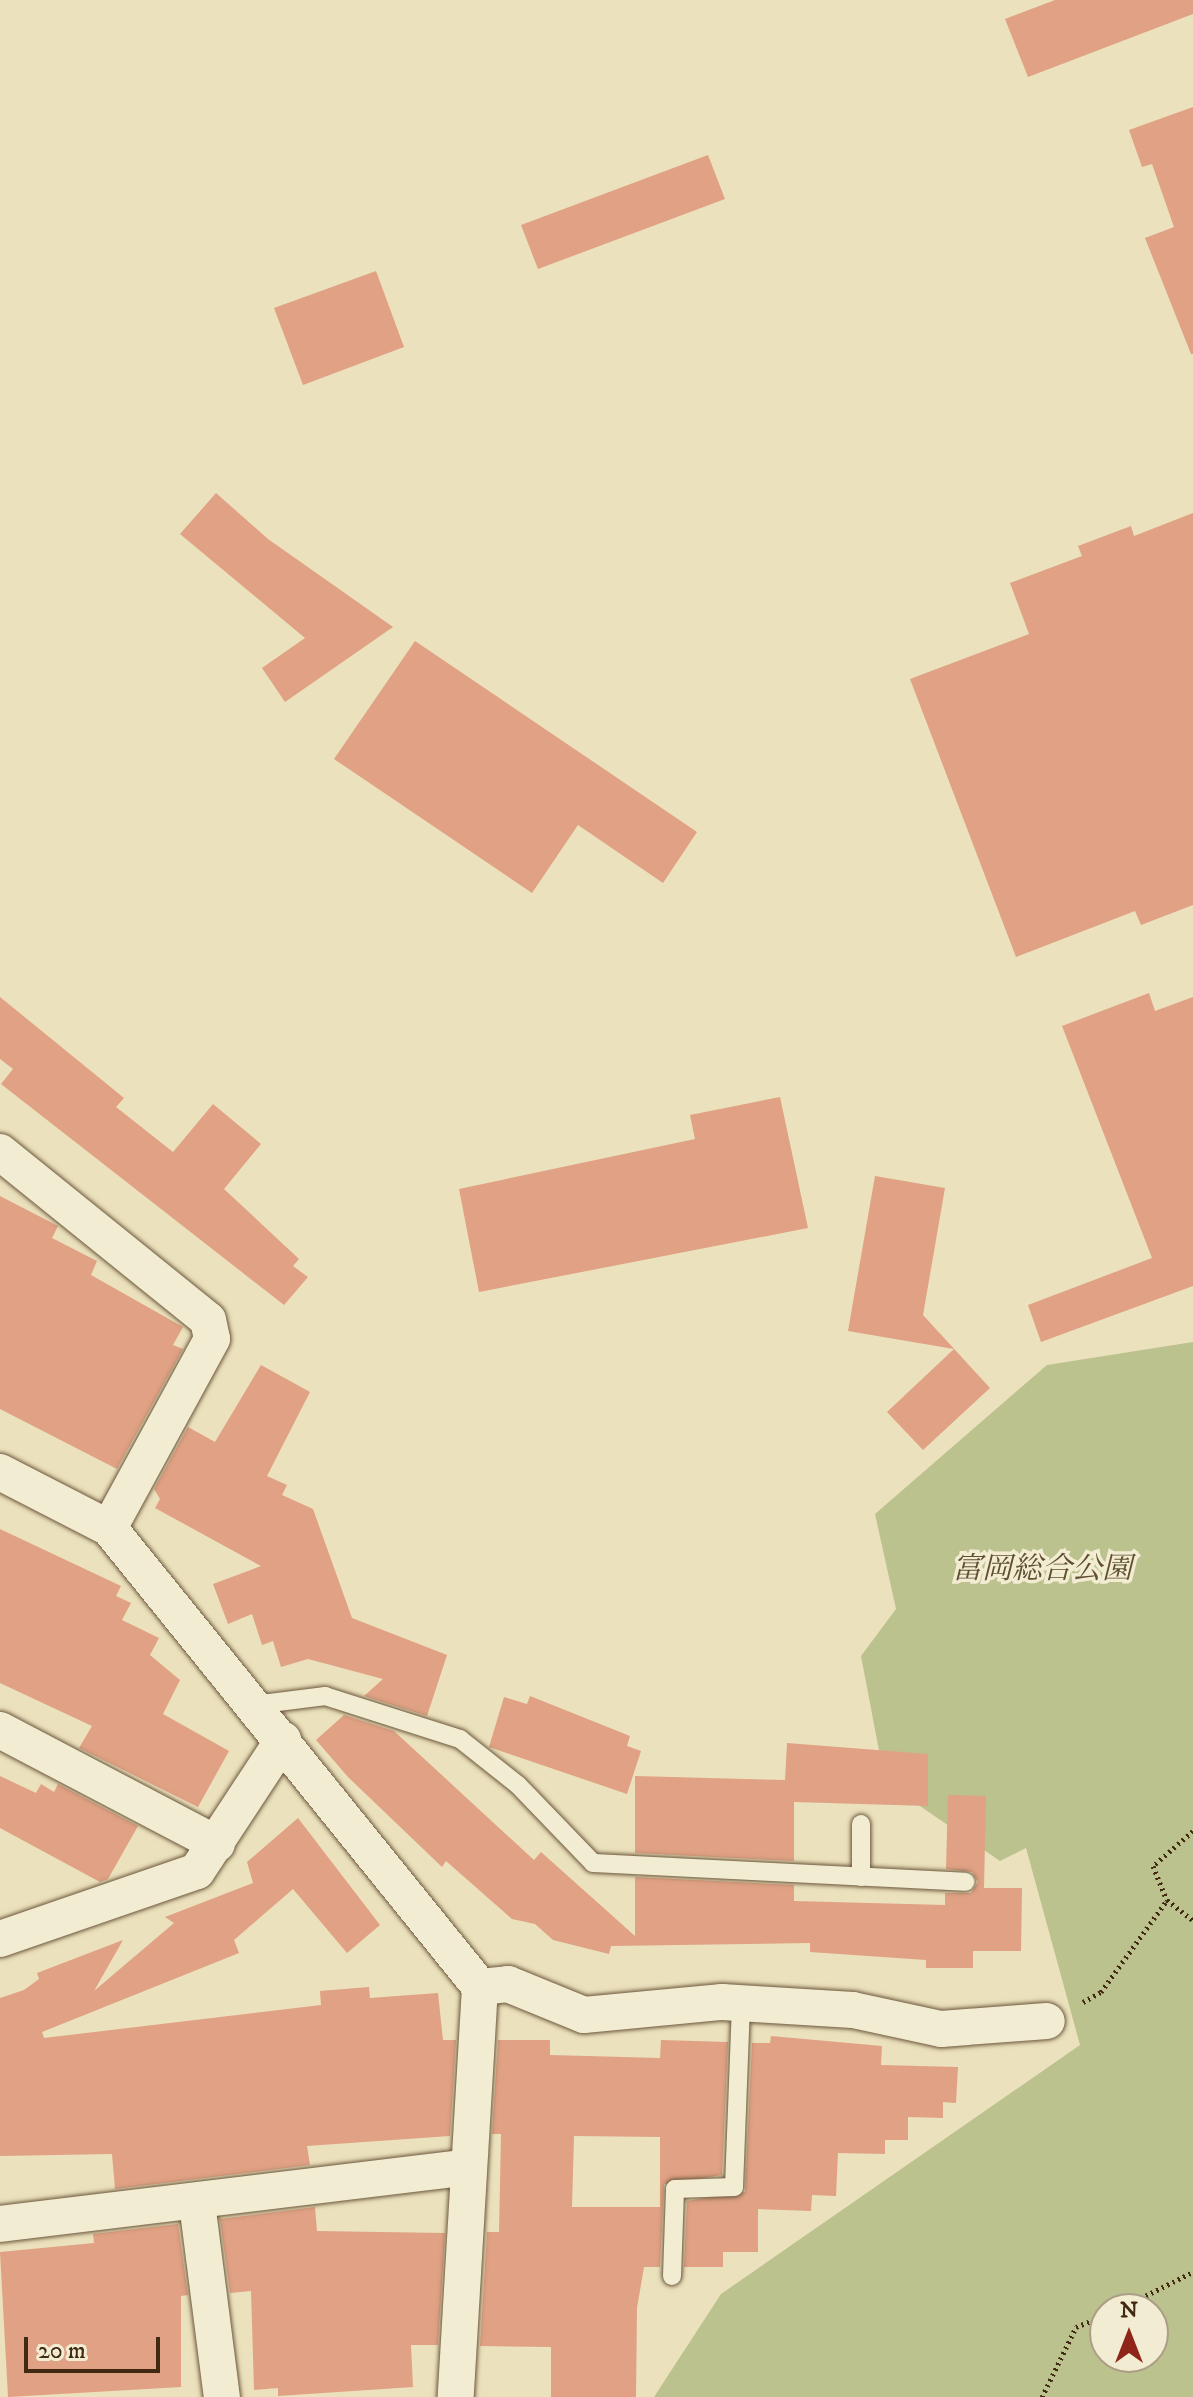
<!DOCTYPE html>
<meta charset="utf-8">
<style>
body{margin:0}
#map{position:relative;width:1193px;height:2397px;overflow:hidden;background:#ebe1bc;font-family:"IM FELL DW Pica","Noto Serif JP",serif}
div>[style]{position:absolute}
.green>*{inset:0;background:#bbc28e}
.building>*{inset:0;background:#e0a184}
.path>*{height:5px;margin-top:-2.5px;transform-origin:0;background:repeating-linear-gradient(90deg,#422912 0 2px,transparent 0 6px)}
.roads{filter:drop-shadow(0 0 2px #6c573c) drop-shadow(0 0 2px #6c573c)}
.service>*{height:18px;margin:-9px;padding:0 9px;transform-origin:9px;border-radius:9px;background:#f2ecd3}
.minor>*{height:36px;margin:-18px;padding:0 18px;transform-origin:18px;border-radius:18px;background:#f2ecd3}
span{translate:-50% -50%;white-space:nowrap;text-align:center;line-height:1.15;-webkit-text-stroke:7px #f2ecd3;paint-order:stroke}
.park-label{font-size:30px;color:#604f31;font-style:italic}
.north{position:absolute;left:1089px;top:2293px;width:80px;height:80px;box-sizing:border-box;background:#f2ecd3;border:2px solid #ac9e86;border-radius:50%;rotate:0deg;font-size:22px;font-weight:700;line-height:32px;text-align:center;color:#422912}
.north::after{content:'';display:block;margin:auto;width:28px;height:36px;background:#8f2418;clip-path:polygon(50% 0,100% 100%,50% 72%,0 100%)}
.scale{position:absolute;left:24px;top:2337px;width:136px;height:36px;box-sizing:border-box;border:4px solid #422912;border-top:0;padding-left:10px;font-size:24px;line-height:28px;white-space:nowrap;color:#422912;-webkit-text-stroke:6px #f2ecd3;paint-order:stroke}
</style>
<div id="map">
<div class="green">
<div style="clip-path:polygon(evenodd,1193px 1342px,1193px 2397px,654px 2397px,721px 2294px,1080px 2045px,1026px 1848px,1000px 1861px,885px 1782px,861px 1656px,896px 1609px,875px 1514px,1047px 1365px,1193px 1342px,1105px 2309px,1153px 2309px,1153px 2357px,1105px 2357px,1105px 2309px)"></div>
</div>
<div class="building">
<div style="clip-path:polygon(1055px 0,1193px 0,1193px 14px,1028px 77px,1005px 19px)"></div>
<div style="clip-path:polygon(1193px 107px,1193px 354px,1191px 354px,1145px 238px,1174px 227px,1152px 164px,1142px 167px,1129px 130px)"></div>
<div style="clip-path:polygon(708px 155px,725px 199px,538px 269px,521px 225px)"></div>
<div style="clip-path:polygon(376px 271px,404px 347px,303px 385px,274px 308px)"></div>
<div style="clip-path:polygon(216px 493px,268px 539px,393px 627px,285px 702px,262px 668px,305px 638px,180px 534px)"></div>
<div style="clip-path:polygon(1193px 513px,1193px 905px,1141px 925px,1135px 911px,1016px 957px,910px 679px,1029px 634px,1010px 583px,1082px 556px,1078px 546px,1131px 526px,1134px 536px)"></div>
<div style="clip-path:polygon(415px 641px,697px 832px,663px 883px,578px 825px,532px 893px,334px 759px)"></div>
<div style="clip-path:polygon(1149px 993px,1155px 1011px,1193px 997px,1193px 1286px,1041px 1342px,1028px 1305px,1152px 1258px,1062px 1026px)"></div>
<div style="clip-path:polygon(0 997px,124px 1098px,116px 1107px,173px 1152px,213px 1104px,261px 1144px,224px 1189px,299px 1259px,293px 1266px,308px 1277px,284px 1305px,1px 1084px,13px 1069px,0 1059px)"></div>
<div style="clip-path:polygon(780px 1097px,808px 1228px,479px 1292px,459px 1189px,695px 1139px,690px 1115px)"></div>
<div style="clip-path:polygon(875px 1176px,945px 1188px,923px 1315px,990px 1388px,923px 1450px,887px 1412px,954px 1349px,848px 1331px)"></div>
<div style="clip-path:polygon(0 1196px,58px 1226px,52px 1238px,97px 1261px,91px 1275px,183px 1327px,173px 1345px,183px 1349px,117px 1469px,0 1409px)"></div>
<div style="clip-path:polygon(261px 1365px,310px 1392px,267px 1476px,287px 1485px,282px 1495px,313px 1509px,352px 1618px,447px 1655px,427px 1716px,364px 1696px,383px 1679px,308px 1659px,281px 1667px,273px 1641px,262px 1645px,252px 1614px,228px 1624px,213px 1584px,261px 1566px,155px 1508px,160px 1499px,154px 1489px,188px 1427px,215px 1442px)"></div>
<div style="clip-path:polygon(0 1529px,121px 1586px,116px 1596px,131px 1603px,122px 1620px,159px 1638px,150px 1655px,180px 1680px,163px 1714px,229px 1751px,198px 1807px,79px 1748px,92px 1726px,0 1683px)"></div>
<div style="clip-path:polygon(530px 1696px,630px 1736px,627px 1746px,641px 1751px,627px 1794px,489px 1747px,504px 1697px,527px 1704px)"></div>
<div style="clip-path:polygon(344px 1715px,394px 1731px,534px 1860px,541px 1852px,635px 1936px,635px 1877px,794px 1885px,794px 1901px,945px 1905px,945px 1893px,971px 1893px,978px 1882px,972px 1872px,946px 1869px,948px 1795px,986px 1796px,984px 1888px,1022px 1888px,1021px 1951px,973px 1951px,973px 1968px,926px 1968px,926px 1960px,810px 1952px,810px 1943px,611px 1946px,609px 1954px,553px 1940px,535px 1924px,512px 1919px,446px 1861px,442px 1867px,348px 1777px,316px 1740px)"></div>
<div style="clip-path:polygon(787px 1743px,928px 1754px,928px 1806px,794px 1802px,794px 1861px,635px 1853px,635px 1776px,785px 1780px)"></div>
<div style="clip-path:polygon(0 1776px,36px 1793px,41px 1784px,54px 1792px,58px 1784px,138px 1826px,108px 1879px,100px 1882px,0 1828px)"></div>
<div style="clip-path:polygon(298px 1818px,380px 1925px,347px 1953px,293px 1889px,234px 1940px,239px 1953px,42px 2032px,44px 2038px,321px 2005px,320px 1991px,369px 1987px,370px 1998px,438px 1993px,443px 2040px,456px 2040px,450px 2136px,307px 2146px,310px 2165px,115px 2189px,112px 2154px,0 2156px,0 1998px,24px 1990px,39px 1979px,37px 1973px,123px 1940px,94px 1991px,174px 1923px,165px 1917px,253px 1883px,247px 1862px)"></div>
<div style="clip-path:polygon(771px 2036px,882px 2046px,881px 2065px,958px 2067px,956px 2103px,943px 2102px,943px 2118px,908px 2117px,908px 2140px,885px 2140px,885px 2154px,838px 2153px,836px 2196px,812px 2195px,811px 2211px,758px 2209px,758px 2252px,723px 2252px,723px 2267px,684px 2267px,687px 2201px,745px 2192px,752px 2043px,770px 2043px)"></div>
<div style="clip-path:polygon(evenodd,498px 2040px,550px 2040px,550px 2055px,660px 2058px,661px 2040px,728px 2042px,722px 2175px,664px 2184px,660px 2267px,644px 2267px,637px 2308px,636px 2397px,551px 2397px,551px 2347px,480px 2346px,487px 2232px,499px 2232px,501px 2134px,492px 2134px,498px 2040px,574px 2136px,660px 2137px,660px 2207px,572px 2207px,574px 2136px)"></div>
<div style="clip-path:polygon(315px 2207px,317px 2231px,445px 2233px,438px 2345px,411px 2345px,413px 2387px,278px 2396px,278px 2388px,254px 2390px,251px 2291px,230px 2293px,220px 2219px)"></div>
<div style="clip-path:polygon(178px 2224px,188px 2295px,181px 2296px,181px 2387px,8px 2397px,0 2252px,94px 2243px,93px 2234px)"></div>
</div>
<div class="path">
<div style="left:1193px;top:1831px;width:53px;rotate:138.8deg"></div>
<div style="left:1153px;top:1866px;width:37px;rotate:68deg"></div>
<div style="left:1167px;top:1900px;width:33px;rotate:38deg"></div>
<div style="left:1083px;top:2002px;width:21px;rotate:-29deg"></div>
<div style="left:1101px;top:1992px;width:113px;rotate:-54.3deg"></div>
<div style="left:1119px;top:2309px;width:83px;rotate:-26.6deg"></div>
<div style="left:1042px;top:2397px;width:78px;rotate:-64.1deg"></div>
<div style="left:1076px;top:2327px;width:31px;rotate:-22deg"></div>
</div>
<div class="roads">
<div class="service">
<div style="left:254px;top:1705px;width:72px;rotate:-7.2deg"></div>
<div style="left:325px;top:1696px;width:142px;rotate:17.7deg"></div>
<div style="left:460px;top:1739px;width:74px;rotate:38.4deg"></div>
<div style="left:518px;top:1785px;width:108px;rotate:46.1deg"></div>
<div style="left:593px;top:1863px;width:373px;rotate:2.9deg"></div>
<div style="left:861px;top:1824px;width:53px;rotate:90deg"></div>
<div style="left:672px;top:2276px;width:87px;rotate:-88deg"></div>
<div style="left:675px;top:2189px;width:59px;rotate:-1.9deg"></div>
<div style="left:734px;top:2187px;width:184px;rotate:-87.8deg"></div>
</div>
<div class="minor">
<div style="left:0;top:1152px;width:267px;rotate:38.9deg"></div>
<div style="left:208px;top:1320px;width:19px;rotate:78deg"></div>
<div style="left:212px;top:1339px;width:215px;rotate:118.6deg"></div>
<div style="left:0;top:1472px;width:123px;rotate:27.2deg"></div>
<div style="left:109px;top:1528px;width:590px;rotate:51.05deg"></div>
<div style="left:480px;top:1987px;width:411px;rotate:93.4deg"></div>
<div style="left:0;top:1730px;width:245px;rotate:27.7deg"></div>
<div style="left:0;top:1939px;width:208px;rotate:-19deg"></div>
<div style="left:197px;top:1871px;width:157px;rotate:-56.7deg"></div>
<div style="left:480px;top:1987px;width:28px;rotate:-6deg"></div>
<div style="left:508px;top:1984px;width:82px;rotate:22.2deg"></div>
<div style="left:584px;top:2015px;width:139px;rotate:-5.4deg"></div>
<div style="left:722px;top:2002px;width:131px;rotate:3.5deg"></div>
<div style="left:853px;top:2010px;width:90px;rotate:12.2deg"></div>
<div style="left:941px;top:2029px;width:106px;rotate:-4.3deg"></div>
<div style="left:197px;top:2203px;width:196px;rotate:82.7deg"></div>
<div style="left:0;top:2224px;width:467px;rotate:-6.9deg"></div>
</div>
</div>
<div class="park-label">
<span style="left:1042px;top:1570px">富岡総合公園</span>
</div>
<div class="north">N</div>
<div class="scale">20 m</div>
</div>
